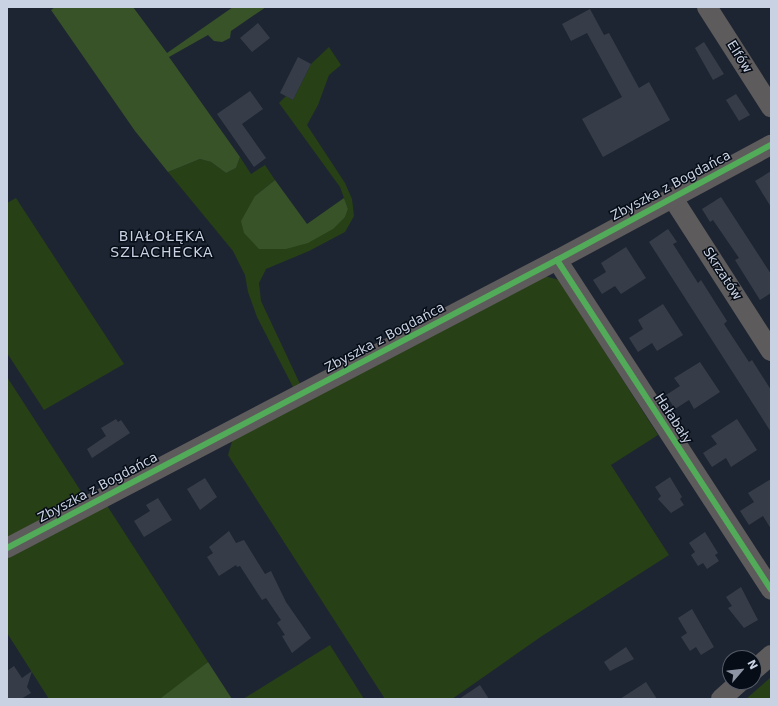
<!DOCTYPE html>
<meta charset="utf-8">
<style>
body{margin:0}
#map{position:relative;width:778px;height:706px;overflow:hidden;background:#1d2532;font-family:"DejaVu Sans",sans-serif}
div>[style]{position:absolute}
.green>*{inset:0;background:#274016}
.forest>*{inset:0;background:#385328}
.building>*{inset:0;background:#373d48}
.minor>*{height:20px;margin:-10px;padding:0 10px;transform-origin:10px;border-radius:10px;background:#5e5b5c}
.cycleway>*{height:6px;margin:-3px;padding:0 3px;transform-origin:3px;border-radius:3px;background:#51ab58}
span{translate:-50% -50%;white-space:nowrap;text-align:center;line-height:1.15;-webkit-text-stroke:3px #070d17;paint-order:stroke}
.street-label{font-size:13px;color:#c9d2e2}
.neighbourhood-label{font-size:14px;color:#c9d2e2;letter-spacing:1px}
.frame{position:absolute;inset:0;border:8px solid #c9d2e2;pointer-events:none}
.north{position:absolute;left:722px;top:650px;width:40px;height:40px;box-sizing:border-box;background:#070d17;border:1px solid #555c68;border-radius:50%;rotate:62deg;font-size:11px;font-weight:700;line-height:16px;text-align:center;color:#c9d2e2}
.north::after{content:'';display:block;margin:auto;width:14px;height:18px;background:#8d95a4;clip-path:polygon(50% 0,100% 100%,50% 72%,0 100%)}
</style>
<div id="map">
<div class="green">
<div style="clip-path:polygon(329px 47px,341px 65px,329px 75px,318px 105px,307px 125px,345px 183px,352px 199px,354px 216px,345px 232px,309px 251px,266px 269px,259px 283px,261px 301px,301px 386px,294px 389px,257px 317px,248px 292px,245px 275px,233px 251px,168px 172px,200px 159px,211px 162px,226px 173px,236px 168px,240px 157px,251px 174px,265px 165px,275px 180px,255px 196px,259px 249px,345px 217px,348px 209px,340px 187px,279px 103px,286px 96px,293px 100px,311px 64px)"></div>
<div style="clip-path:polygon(16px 198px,124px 364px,44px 410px,7px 353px,7px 203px)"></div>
<div style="clip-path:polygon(545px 276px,559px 280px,658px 435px,611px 465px,669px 555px,542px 636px,452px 699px,385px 699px,228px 455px,233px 438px)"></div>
<div style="clip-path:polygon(7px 377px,86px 499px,7px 541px)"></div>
<div style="clip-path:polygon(106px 504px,208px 662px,162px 699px,49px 699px,7px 633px,7px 554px)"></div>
<div style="clip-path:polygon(330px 645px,364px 699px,243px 699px)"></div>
<div style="clip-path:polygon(771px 677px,771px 699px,746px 699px)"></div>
</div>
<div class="forest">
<div style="clip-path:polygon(55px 7px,133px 7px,167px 53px,233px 7px,266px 7px,231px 31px,230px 38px,222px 42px,214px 41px,208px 35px,169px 57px,240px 157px,236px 168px,226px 173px,211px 162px,200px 159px,168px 172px,135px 131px,51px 10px)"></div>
<div style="clip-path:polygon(275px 180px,307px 224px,344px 198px,348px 209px,345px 217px,333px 229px,308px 243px,286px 249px,259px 249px,244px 233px,241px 221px,255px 196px)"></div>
<div style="clip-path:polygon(208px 662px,232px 699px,162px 699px,161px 698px)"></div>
</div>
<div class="building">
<div style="clip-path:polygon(590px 9px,604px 35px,609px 33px,639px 88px,649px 82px,670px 120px,603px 157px,582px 119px,622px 97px,587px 33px,571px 41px,562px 24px)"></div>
<div style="clip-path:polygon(258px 23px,270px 38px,252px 52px,240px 38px)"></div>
<div style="clip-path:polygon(704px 42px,724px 74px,713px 80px,695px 48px)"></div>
<div style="clip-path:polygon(298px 57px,311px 64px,293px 100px,280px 93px)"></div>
<div style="clip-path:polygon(250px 91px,263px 109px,242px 124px,266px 158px,254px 167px,217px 114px)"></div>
<div style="clip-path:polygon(736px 94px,750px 115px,739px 121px,726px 100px)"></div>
<div style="clip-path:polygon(771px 171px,771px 207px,755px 181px)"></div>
<div style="clip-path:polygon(721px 197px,771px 274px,771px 293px,760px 300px,735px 260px,739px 258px,713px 220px,710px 222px,702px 209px)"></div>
<div style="clip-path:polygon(668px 229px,677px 242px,673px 244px,698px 283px,701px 280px,727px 321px,724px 324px,749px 362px,752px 360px,771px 390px,771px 432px,649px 242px)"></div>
<div style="clip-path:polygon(626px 247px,646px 278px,621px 294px,615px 286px,602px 294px,593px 280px,606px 272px,601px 263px)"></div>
<div style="clip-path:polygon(663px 304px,683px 335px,657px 351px,652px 343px,638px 352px,629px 338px,643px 329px,638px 320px)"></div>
<div style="clip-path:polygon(700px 362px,720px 392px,694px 409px,689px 400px,675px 409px,666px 395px,680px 386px,674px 378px)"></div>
<div style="clip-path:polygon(116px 419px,118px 422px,121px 420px,130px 433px,92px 458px,87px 449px,106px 436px,101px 428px)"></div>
<div style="clip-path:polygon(737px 419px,757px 450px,731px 467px,726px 458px,712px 467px,703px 453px,717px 444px,711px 436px)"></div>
<div style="clip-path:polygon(670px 477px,682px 497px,680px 499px,684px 505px,671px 513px,658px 499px,661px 496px,655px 487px)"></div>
<div style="clip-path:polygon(205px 478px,217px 497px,200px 510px,187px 489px)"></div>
<div style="clip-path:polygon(771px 479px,771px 529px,763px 516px,749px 525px,740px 511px,754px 502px,748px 493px)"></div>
<div style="clip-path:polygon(158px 498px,172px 520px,144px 537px,134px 521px,150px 511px,146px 505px)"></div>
<div style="clip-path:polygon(229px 531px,236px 543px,244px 540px,265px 574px,271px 571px,286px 602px,311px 638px,292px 653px,282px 636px,285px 635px,277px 623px,281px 620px,266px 598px,262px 600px,240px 566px,237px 567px,236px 565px,219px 576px,207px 557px,213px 553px,209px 547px)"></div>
<div style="clip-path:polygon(705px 532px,718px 553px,715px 555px,719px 561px,707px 569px,703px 563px,698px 566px,691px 555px,695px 552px,689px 543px)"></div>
<div style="clip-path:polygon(741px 587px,758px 620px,744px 628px,728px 608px,732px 606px,726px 597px)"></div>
<div style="clip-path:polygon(692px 609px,714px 647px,701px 655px,696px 647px,690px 651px,681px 637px,687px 633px,678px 618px)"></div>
<div style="clip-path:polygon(626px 647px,634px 659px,610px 671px,604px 662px)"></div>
<div style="clip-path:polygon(14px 666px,22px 678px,32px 671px,27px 687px,31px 693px,21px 699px,7px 699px,7px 671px)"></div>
<div style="clip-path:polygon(646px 682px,657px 699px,620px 699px)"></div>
<div style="clip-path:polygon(480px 685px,489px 699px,459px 699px)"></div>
</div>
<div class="minor">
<div style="left:707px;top:7px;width:119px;rotate:57.4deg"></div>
<div style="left:672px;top:197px;width:183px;rotate:57.3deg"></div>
<div style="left:557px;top:260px;width:393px;rotate:57deg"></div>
<div style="left:7px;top:548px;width:621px;rotate:-27.64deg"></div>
<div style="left:557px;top:260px;width:243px;rotate:-28.3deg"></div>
<div style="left:754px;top:670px;width:23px;rotate:-41deg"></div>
<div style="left:721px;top:699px;width:25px;rotate:-42deg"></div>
</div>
<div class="cycleway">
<div style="left:557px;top:260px;width:393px;rotate:57deg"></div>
<div style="left:7px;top:548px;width:621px;rotate:-27.64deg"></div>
<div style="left:557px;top:260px;width:243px;rotate:-28.3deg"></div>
</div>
<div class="street-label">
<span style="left:739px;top:57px;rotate:58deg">Elfów</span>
<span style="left:671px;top:186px;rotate:-28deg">Zbyszka z Bogdańca</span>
<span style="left:722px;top:274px;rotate:57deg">Skrzatów</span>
<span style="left:385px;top:338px;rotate:-28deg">Zbyszka z Bogdańca</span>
<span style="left:673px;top:419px;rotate:57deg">Hałabały</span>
<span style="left:98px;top:488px;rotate:-28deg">Zbyszka z Bogdańca</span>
</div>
<div class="neighbourhood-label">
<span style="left:162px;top:244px">BIAŁOŁĘKA<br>SZLACHECKA</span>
</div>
<div class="frame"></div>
<div class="north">N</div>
</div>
